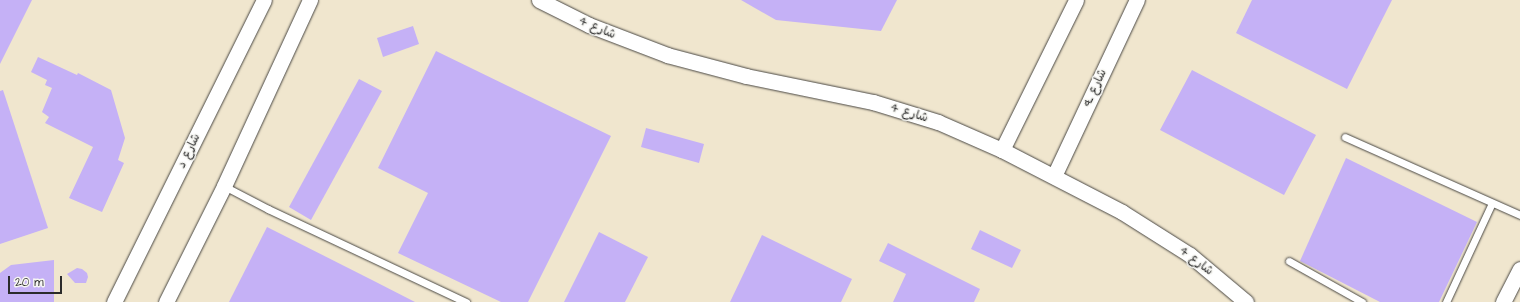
<!DOCTYPE html>
<meta charset="utf-8">
<style>
body{margin:0}
#map{position:relative;width:1520px;height:302px;overflow:hidden;background:#f0e6ce;font-family:"Architects Daughter","Playpen Sans Arabic",sans-serif}
div>[style]{position:absolute}
.building>*{inset:0;background:#c5b1f6}
.roads{filter:drop-shadow(0 0 1px #494743) drop-shadow(0 0 1px #494743)}
.lane>*{height:7px;margin:-3.5px;padding:0 3.5px;transform-origin:3.5px;border-radius:3.5px;background:#fff}
.street>*{height:15px;margin:-7.5px;padding:0 7.5px;transform-origin:7.5px;border-radius:7.5px;background:#fff}
span{translate:-50% -50%;white-space:nowrap;text-align:center;line-height:1.15;-webkit-text-stroke:3px #f6f6f2;paint-order:stroke}
.street-label{font-size:12px;color:#2b2b2b}
.scale{position:absolute;left:8px;top:276px;width:54px;height:18px;box-sizing:border-box;border:2px solid #2b2b2b;border-top:0;padding-left:5px;font-size:12px;line-height:14px;white-space:nowrap;color:#2b2b2b;-webkit-text-stroke:3px #f6f6f2;paint-order:stroke}
</style>
<div id="map">
<div class="building">
<div style="clip-path:polygon(0 0,32px 0,0 64px)"></div>
<div style="clip-path:polygon(741px 0,897px 0,881px 31px,776px 20px)"></div>
<div style="clip-path:polygon(1252px 0,1392px 0,1347px 89px,1236px 33px)"></div>
<div style="clip-path:polygon(413px 26px,419px 44px,383px 57px,377px 38px)"></div>
<div style="clip-path:polygon(436px 51px,611px 136px,528px 302px,501px 302px,398px 253px,428px 193px,378px 168px)"></div>
<div style="clip-path:polygon(38px 57px,77px 75px,78px 73px,111px 90px,125px 138px,118px 160px,124px 163px,102px 212px,69px 198px,93px 147px,45px 123px,49px 117px,42px 112px,52px 88px,45px 85px,47px 80px,31px 72px)"></div>
<div style="clip-path:polygon(1192px 70px,1316px 135px,1284px 195px,1160px 130px)"></div>
<div style="clip-path:polygon(359px 79px,382px 91px,311px 220px,289px 207px)"></div>
<div style="clip-path:polygon(3px 90px,48px 228px,0 244px,0 91px)"></div>
<div style="clip-path:polygon(646px 128px,704px 144px,699px 163px,641px 147px)"></div>
<div style="clip-path:polygon(1346px 158px,1477px 222px,1439px 302px,1380px 302px,1300px 261px)"></div>
<div style="clip-path:polygon(267px 227px,372px 280px,415px 302px,229px 302px)"></div>
<div style="clip-path:polygon(980px 230px,1021px 250px,1012px 268px,971px 249px)"></div>
<div style="clip-path:polygon(599px 232px,648px 257px,625px 302px,564px 302px)"></div>
<div style="clip-path:polygon(762px 235px,852px 279px,841px 302px,730px 302px)"></div>
<div style="clip-path:polygon(888px 243px,980px 289px,974px 302px,893px 302px,906px 274px,879px 261px)"></div>
<div style="clip-path:polygon(54px 260px,54px 302px,0 302px,0 273px,11px 265px)"></div>
<div style="clip-path:polygon(77px 268px,82px 269px,87px 273px,88px 277px,86px 283px,75px 283px,67px 274px)"></div>
</div>
<div class="roads">
<div class="lane">
<div style="left:1345px;top:137px;width:192px;rotate:24deg"></div>
<div style="left:224px;top:186px;width:50px;rotate:27.6deg"></div>
<div style="left:268px;top:209px;width:219px;rotate:25.2deg"></div>
<div style="left:1289px;top:261px;width:84px;rotate:29.3deg"></div>
<div style="left:1446px;top:302px;width:109px;rotate:-65.1deg"></div>
</div>
<div class="street">
<div style="left:539px;top:0;width:56px;rotate:26.6deg"></div>
<div style="left:589px;top:25px;width:84px;rotate:21deg"></div>
<div style="left:667px;top:55px;width:82px;rotate:14.9deg"></div>
<div style="left:746px;top:76px;width:130px;rotate:11.6deg"></div>
<div style="left:873px;top:102px;width:68px;rotate:17.1deg"></div>
<div style="left:938px;top:122px;width:70px;rotate:23.6deg"></div>
<div style="left:1002px;top:150px;width:135px;rotate:27.3deg"></div>
<div style="left:1122px;top:212px;width:80px;rotate:32.3deg"></div>
<div style="left:1190px;top:255px;width:73px;rotate:40deg"></div>
<div style="left:1002px;top:150px;width:167px;rotate:-63.7deg"></div>
<div style="left:1054px;top:176px;width:195px;rotate:-64.8deg"></div>
<div style="left:114px;top:302px;width:337px;rotate:-63.6deg"></div>
<div style="left:166px;top:302px;width:130px;rotate:-63.4deg"></div>
<div style="left:224px;top:186px;width:205px;rotate:-65.2deg"></div>
<div style="left:1503px;top:302px;width:37px;rotate:-63deg"></div>
</div>
</div>
<div class="street-label">
<span style="left:597px;top:28px;rotate:23deg">شارع 4</span>
<span style="left:1095px;top:88px;rotate:-65deg">شارع ـه</span>
<span style="left:909px;top:113px;rotate:17deg">شارع 4</span>
<span style="left:189px;top:151px;rotate:-64deg">شارع د</span>
<span style="left:1196px;top:261px;rotate:37deg">شارع 4</span>
</div>
<div class="scale">20 m</div>
</div>
